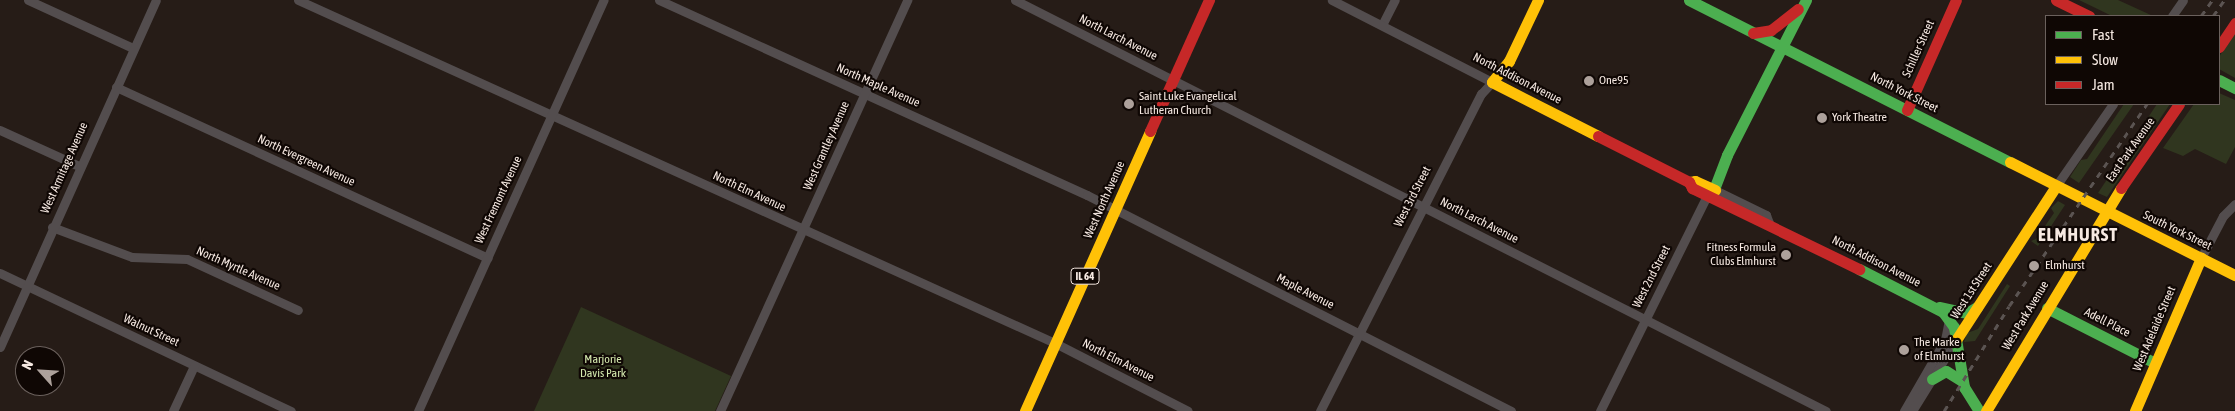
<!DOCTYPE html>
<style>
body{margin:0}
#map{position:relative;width:2235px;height:411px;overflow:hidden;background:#261c17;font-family:"Asap Condensed",sans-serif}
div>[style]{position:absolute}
.green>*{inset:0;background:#30361f}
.street>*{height:9px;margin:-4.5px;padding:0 4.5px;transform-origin:4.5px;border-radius:4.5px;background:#534d4e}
.fast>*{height:11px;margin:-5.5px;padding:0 5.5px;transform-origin:5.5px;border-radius:5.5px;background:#4caf50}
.slow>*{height:11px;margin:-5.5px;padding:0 5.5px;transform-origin:5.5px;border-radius:5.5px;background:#ffc107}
.jam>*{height:11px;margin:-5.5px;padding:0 5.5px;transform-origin:5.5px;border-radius:5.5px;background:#c62828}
.rail>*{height:2.5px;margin-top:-1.25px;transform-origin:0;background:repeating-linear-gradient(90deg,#5b5452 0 6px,transparent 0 12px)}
.dots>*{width:14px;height:14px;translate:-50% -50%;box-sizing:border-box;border:2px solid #0f0704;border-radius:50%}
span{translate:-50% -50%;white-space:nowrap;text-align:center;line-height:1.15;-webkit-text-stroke:4.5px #0f0704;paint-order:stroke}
.shield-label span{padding:1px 4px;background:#0f0704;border:1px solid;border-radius:4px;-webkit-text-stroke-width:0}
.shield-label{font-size:11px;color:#f6e9e2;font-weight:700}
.street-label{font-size:12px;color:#f6e9e2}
.poi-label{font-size:12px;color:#f6e9e2}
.left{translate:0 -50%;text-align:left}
.right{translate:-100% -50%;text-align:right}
.park-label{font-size:12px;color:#d4e9ae}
.district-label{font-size:18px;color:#f6e9e2;font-weight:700;letter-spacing:1px}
.legend{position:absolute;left:2045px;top:15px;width:175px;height:90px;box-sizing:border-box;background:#0f0704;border:1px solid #6b615d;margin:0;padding:6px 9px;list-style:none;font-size:15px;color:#f6e9e2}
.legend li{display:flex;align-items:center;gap:10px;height:25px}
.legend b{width:25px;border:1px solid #6b615d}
.north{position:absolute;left:15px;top:346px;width:50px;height:50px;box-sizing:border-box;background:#0f0704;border:1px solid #6b615d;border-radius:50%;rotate:296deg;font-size:14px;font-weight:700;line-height:20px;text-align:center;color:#f6e9e2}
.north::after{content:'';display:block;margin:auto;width:18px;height:22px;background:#ada19b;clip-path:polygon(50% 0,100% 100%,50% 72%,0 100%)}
</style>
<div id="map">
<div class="green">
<div style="clip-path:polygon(2079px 0,2118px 0,2153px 16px,2112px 16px)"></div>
<div style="clip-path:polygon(2235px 32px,2235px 78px,2219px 69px,2219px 57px)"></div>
<div style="clip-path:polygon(2219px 93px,2235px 100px,2235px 147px,2226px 164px,2195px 149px,2183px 156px,2163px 148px,2194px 104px,2219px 104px)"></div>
<div style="clip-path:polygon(2124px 104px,2134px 104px,2079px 183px,2070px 177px,2081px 160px,2087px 159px)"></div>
<div style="clip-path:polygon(2157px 104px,2170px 104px,2107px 197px,2098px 193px)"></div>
<div style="clip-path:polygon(2058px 201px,2065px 205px,2038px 246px,2031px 241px,2036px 239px,2054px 213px,2051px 208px)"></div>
<div style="clip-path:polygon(2007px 284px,2010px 286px,1975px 341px,1964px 342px,1967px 333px,1978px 329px)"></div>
<div style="clip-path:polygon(581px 307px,731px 376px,715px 411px,534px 411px)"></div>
</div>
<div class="street">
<div style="left:28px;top:0;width:115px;rotate:24.6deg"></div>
<div style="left:298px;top:0;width:831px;rotate:24.38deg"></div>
<div style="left:1055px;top:343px;width:149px;rotate:27.1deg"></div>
<div style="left:659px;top:0;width:470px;rotate:24.5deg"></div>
<div style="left:1087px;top:195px;width:476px;rotate:27deg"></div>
<div style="left:1015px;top:0;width:909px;rotate:26.88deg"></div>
<div style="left:2172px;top:16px;width:19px;rotate:-55deg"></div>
<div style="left:1382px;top:25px;width:28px;rotate:-63deg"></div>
<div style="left:116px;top:87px;width:409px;rotate:24.7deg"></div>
<div style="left:0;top:130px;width:87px;rotate:24.5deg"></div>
<div style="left:2056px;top:186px;width:100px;rotate:-55.2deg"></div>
<div style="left:1715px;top:190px;width:57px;rotate:26.1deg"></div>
<div style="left:1766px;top:215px;width:9px;rotate:69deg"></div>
<div style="left:52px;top:227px;width:85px;rotate:20.6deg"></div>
<div style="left:132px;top:257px;width:55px;rotate:2.1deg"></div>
<div style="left:187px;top:259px;width:122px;rotate:24.7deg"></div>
<div style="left:2201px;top:258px;width:47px;rotate:-62.4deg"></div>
<div style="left:2223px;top:216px;width:17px;rotate:-45deg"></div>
<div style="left:0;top:273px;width:322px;rotate:25.4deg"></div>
<div style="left:0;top:347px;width:380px;rotate:-65.8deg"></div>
<div style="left:173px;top:411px;width:50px;rotate:-65deg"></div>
<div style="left:418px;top:411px;width:451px;rotate:-65.7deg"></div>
<div style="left:720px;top:411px;width:452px;rotate:-65.5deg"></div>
<div style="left:1320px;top:411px;width:356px;rotate:-63.1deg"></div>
<div style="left:1481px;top:94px;width:16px;rotate:-47deg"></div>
<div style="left:1492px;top:82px;width:180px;rotate:-152.9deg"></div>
<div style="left:1600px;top:411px;width:241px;rotate:-63.6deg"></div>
<div style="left:1904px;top:411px;width:82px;rotate:-60deg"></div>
<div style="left:1945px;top:340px;width:21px;rotate:-79deg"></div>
<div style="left:1912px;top:411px;width:84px;rotate:-58.2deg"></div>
</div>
<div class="fast">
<div style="left:1689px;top:0;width:360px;rotate:26.8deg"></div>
<div style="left:2219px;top:80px;width:18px;rotate:27deg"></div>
<div style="left:1711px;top:197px;width:45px;rotate:-69.1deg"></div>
<div style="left:1727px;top:155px;width:174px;rotate:-63deg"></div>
<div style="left:1859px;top:269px;width:94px;rotate:27.1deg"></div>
<div style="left:1943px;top:312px;width:19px;rotate:54deg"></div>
<div style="left:1954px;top:327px;width:61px;rotate:80.5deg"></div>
<div style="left:1964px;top:387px;width:28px;rotate:58deg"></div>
<div style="left:1939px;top:307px;width:29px;rotate:12deg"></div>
<div style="left:1967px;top:313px;width:12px;rotate:-31deg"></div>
<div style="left:2047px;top:308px;width:121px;rotate:27deg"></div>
<div style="left:1932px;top:379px;width:16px;rotate:-30deg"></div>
<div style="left:1946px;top:371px;width:19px;rotate:32deg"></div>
</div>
<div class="slow">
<div style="left:1538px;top:0;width:68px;rotate:115.4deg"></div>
<div style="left:1509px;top:61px;width:27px;rotate:129deg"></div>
<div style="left:1492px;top:82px;width:119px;rotate:27deg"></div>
<div style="left:2010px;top:162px;width:252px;rotate:26.7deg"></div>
<div style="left:1689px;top:182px;width:6px;rotate:-9deg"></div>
<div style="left:1695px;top:181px;width:22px;rotate:24deg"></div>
<div style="left:1956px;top:340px;width:184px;rotate:-57deg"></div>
<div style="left:1025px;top:411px;width:307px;rotate:-65.9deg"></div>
<div style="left:1986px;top:411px;width:261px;rotate:-58.8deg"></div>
<div style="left:2135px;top:411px;width:167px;rotate:-66.7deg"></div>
</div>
<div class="jam">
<div style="left:2056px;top:0;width:37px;rotate:26deg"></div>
<div style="left:1753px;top:33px;width:18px;rotate:-9deg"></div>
<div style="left:1771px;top:30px;width:34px;rotate:-38deg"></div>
<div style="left:2219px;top:47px;width:29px;rotate:-56deg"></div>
<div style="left:1907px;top:110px;width:120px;rotate:-66deg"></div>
<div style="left:1150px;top:131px;width:144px;rotate:-65.8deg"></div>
<div style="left:1598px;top:136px;width:102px;rotate:26.8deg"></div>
<div style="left:1689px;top:182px;width:7px;rotate:63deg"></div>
<div style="left:1692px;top:188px;width:186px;rotate:25.9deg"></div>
<div style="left:2121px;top:188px;width:102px;rotate:-55.4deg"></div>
</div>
<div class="rail">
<div style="left:2201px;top:16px;width:19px;rotate:-55deg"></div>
<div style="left:2213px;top:16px;width:19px;rotate:-55deg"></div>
<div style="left:1944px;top:411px;width:123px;rotate:-58.2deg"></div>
<div style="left:2009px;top:306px;width:245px;rotate:-55.7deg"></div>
</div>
<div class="dots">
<div style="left:1589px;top:81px;background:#ada19b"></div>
<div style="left:1129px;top:104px;background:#ada19b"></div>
<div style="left:1822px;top:118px;background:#ada19b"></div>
<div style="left:1786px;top:255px;background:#ada19b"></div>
<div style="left:2034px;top:266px;background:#ada19b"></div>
<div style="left:1904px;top:350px;background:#ada19b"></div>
</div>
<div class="shield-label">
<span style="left:1085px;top:276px">IL 64</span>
</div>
<div class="street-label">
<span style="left:1118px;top:38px;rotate:27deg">North Larch Avenue</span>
<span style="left:1919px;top:49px;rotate:-66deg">Schiller Street</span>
<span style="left:1517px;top:79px;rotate:27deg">North Addison Avenue</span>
<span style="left:878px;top:86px;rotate:24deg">North Maple Avenue</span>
<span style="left:1904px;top:93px;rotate:27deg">North York Street</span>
<span style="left:827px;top:146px;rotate:-66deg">West Grantley Avenue</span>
<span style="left:2131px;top:150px;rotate:-55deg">East Park Avenue</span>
<span style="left:306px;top:161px;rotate:25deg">North Evergreen Avenue</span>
<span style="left:65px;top:168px;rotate:-66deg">West Armitage Avenue</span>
<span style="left:749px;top:192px;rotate:25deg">North Elm Avenue</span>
<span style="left:1413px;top:197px;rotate:-63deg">West 3rd Street</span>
<span style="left:499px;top:200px;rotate:-65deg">West Fremont Avenue</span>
<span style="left:1105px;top:200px;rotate:-66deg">West North Avenue</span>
<span style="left:1479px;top:221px;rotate:27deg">North Larch Avenue</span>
<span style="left:2177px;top:231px;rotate:26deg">South York Street</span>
<span style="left:1876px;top:262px;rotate:27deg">North Addison Avenue</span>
<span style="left:238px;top:269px;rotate:24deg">North Myrtle Avenue</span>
<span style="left:1652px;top:277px;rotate:-63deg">West 2nd Street</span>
<span style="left:1972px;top:291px;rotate:-57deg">West 1st Street</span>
<span style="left:1305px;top:292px;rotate:27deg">Maple Avenue</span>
<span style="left:2026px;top:316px;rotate:-59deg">West Park Avenue</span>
<span style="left:2107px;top:323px;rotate:27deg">Adell Place</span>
<span style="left:2155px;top:329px;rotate:-67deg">West Adelaide Street</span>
<span style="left:151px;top:331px;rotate:25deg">Walnut Street</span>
<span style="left:1118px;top:361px;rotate:27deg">North Elm Avenue</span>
</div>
<div class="poi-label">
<span class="left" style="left:1599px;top:81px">One95</span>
<span class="left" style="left:1139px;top:104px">Saint Luke Evangelical<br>Lutheran Church</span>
<span class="left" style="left:1832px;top:118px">York Theatre</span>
<span class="right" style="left:1776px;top:255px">Fitness Formula<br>Clubs Elmhurst</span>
<span class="left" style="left:2045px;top:266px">Elmhurst</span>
<span class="left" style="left:1914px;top:350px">The Marke<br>of Elmhurst</span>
</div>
<div class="park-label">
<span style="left:603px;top:367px">Marjorie<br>Davis Park</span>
</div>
<div class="district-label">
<span style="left:2078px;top:235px">ELMHURST</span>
</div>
<ul class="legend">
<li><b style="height:6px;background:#4caf50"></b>Fast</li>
<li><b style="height:6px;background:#ffc107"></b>Slow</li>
<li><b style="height:6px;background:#c62828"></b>Jam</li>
</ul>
<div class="north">N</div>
</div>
